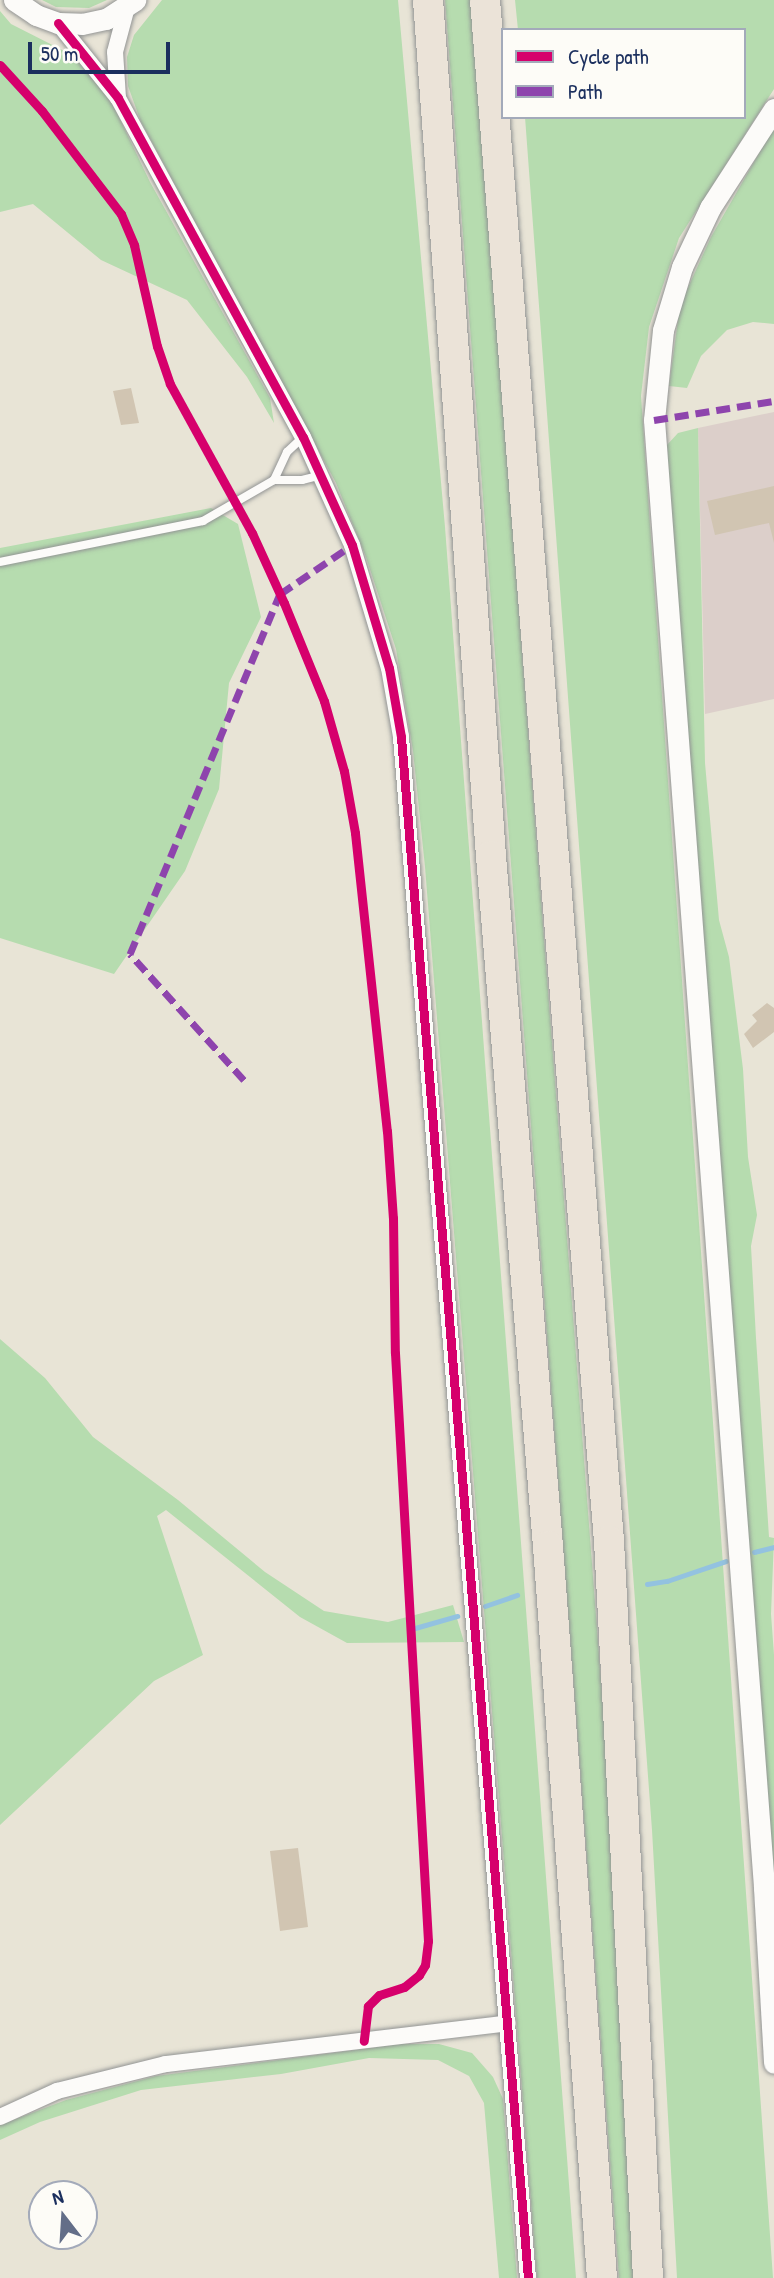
<!DOCTYPE html>
<style>
body{margin:0}
#map{position:relative;width:774px;height:2278px;overflow:hidden;background:#e8e4d6;font-family:"Patrick Hand",sans-serif}
div>[style]{position:absolute}
.industrial>*{inset:0;background:#dccfca}
.green>*{inset:0;background:#b6dcaf}
.stream>*{height:5px;margin:-2.5px;padding:0 2.5px;transform-origin:2.5px;border-radius:2.5px;background:#93c2e0}
.building>*{inset:0;background:#d1c5b2}
.roads{filter:drop-shadow(0 0 2px #929494) drop-shadow(0 0 2px #929494)}
.service>*{height:8px;margin:-4px;padding:0 4px;transform-origin:4px;border-radius:4px;background:#fcfbf9}
.minor>*{height:16px;margin:-8px;padding:0 8px;transform-origin:8px;border-radius:8px;background:#fcfbf9}
.tertiary>*{height:21px;margin:-10.5px;padding:0 10.5px;transform-origin:10.5px;border-radius:10.5px;background:#fcfbf9}
.motorway>*{height:30px;margin:-15px;padding:0 15px;transform-origin:15px;border-radius:15px;background:#ebe3d8}
.quiet>*{height:7px;margin-top:-3.5px;transform-origin:0;background:repeating-linear-gradient(90deg,#8e44ad 0 14px,transparent 0 21px)}
.cycleway>*{height:9px;margin:-4.5px;padding:0 4.5px;transform-origin:4.5px;border-radius:4.5px;background:#d6006c}
span{translate:-50% -50%;white-space:nowrap;text-align:center;line-height:1.15;-webkit-text-stroke:7px #fdfcf7;paint-order:stroke}
.legend{position:absolute;left:501px;top:28px;width:245px;height:91px;box-sizing:border-box;background:#fdfcf7;border:2px solid #a3aaba;margin:0;padding:9px 12px;list-style:none;font-size:21px;color:#1b2f5e}
.legend li{display:flex;align-items:center;gap:14px;height:35px}
.legend b{width:35px;border:2px solid #a3aaba}
.north{position:absolute;left:28px;top:2180px;width:70px;height:70px;box-sizing:border-box;background:#fdfcf7;border:2px solid #a3aaba;border-radius:50%;rotate:343deg;font-size:19px;font-weight:700;line-height:28px;text-align:center;color:#1b2f5e}
.north::after{content:'';display:block;margin:auto;width:24px;height:32px;background:#636e88;clip-path:polygon(50% 0,100% 100%,50% 72%,0 100%)}
.scale{position:absolute;left:28px;top:42px;width:142px;height:32px;box-sizing:border-box;border:4px solid #1b2f5e;border-top:0;padding-left:9px;font-size:21px;line-height:24px;white-space:nowrap;color:#1b2f5e;-webkit-text-stroke:5px #fdfcf7;paint-order:stroke}
</style>
<div id="map">
<div class="industrial">
<div style="clip-path:polygon(774px 412px,774px 699px,705px 714px,698px 428px)"></div>
</div>
<div class="green">
<div style="clip-path:polygon(42px 0,107px 0,89px 8px,56px 7px)"></div>
<div style="clip-path:polygon(162px 0,398px 0,445px 527px,576px 2278px,537px 2278px,425px 867px,413px 751px,396px 649px,366px 557px,336px 483px,141px 122px,128px 86px,127px 57px,134px 35px)"></div>
<div style="clip-path:polygon(445px 0,472px 0,611px 1811px,638px 2278px,619px 2278px)"></div>
<div style="clip-path:polygon(515px 0,774px 0,774px 89px,679px 238px,649px 327px,641px 396px,773px 2278px,677px 2278px,652px 1830px,525px 117px,744px 117px,744px 30px,518px 30px)"></div>
<div style="clip-path:polygon(0 11px,11px 24px,82px 60px,115px 109px,150px 182px,270px 398px,274px 423px,247px 377px,187px 300px,101px 260px,33px 204px,0 212px)"></div>
<div style="clip-path:polygon(774px 127px,774px 324px,753px 322px,727px 330px,701px 356px,687px 388px,669px 386px,680px 305px,711px 237px)"></div>
<div style="clip-path:polygon(698px 428px,705px 763px,719px 920px,729px 957px,743px 1069px,748px 1157px,757px 1215px,751px 1246px,756px 1338px,769px 1537px,774px 1538px,771px 1614px,774px 1655px,774px 1879px,672px 553px,667px 445px,678px 433px)"></div>
<div style="clip-path:polygon(211px 508px,238px 524px,261px 617px,229px 683px,219px 789px,185px 871px,114px 974px,0 938px,0 548px)"></div>
<div style="clip-path:polygon(0 1339px,45px 1378px,93px 1437px,178px 1500px,265px 1572px,324px 1611px,388px 1622px,453px 1605px,464px 1642px,347px 1643px,300px 1617px,166px 1510px,157px 1516px,203px 1655px,154px 1681px,0 1825px)"></div>
<div style="clip-path:polygon(400px 2044px,439px 2044px,472px 2053px,493px 2077px,503px 2099px,517px 2278px,499px 2278px,484px 2103px,469px 2076px,438px 2060px,369px 2058px,281px 2074px,141px 2090px,40px 2122px,0 2140px,0 2125px,66px 2100px,156px 2076px)"></div>
</div>
<div class="stream">
<div style="left:754px;top:1552px;width:21px;rotate:-14deg"></div>
<div style="left:647px;top:1584px;width:20px;rotate:-9deg"></div>
<div style="left:667px;top:1581px;width:62px;rotate:-18.7deg"></div>
<div style="left:485px;top:1606px;width:34px;rotate:-19deg"></div>
<div style="left:415px;top:1628px;width:44px;rotate:-15.9deg"></div>
</div>
<div class="building">
<div style="clip-path:polygon(131px 388px,139px 423px,121px 425px,113px 391px)"></div>
<div style="clip-path:polygon(774px 486px,774px 543px,769px 523px,715px 535px,707px 501px)"></div>
<div style="clip-path:polygon(767px 1003px,774px 1008px,774px 1032px,753px 1048px,744px 1034px,757px 1021px,752px 1015px)"></div>
<div style="clip-path:polygon(298px 1848px,308px 1927px,280px 1931px,270px 1851px)"></div>
</div>
<div class="roads">
<div class="service">
<div style="left:274px;top:480px;width:28px"></div>
<div style="left:302px;top:480px;width:21px;rotate:-14deg"></div>
<div style="left:0;top:562px;width:207px;rotate:-11.4deg"></div>
<div style="left:203px;top:521px;width:82px;rotate:-30deg"></div>
<div style="left:274px;top:480px;width:31px;rotate:-65deg"></div>
<div style="left:287px;top:452px;width:22px;rotate:-43deg"></div>
</div>
<div class="minor">
<div style="left:58px;top:23px;width:96px;rotate:51.3deg"></div>
<div style="left:118px;top:98px;width:386px;rotate:61.4deg"></div>
<div style="left:303px;top:437px;width:119px;rotate:65.6deg"></div>
<div style="left:352px;top:545px;width:128px;rotate:73.3deg"></div>
<div style="left:389px;top:668px;width:70px;rotate:80.1deg"></div>
<div style="left:401px;top:737px;width:1546px;rotate:85.29deg"></div>
<div style="left:118px;top:98px;width:46px;rotate:-93.7deg"></div>
<div style="left:115px;top:52px;width:47px;rotate:-75.1deg"></div>
<div style="left:0;top:2117px;width:63px;rotate:-24.5deg"></div>
<div style="left:57px;top:2091px;width:112px;rotate:-13.9deg"></div>
<div style="left:166px;top:2064px;width:344px;rotate:-6.8deg"></div>
</div>
<div class="tertiary">
<div style="left:14px;top:0;width:27px;rotate:34deg"></div>
<div style="left:36px;top:15px;width:23px;rotate:20deg"></div>
<div style="left:58px;top:23px;width:24px;rotate:2deg"></div>
<div style="left:82px;top:24px;width:25px;rotate:-12deg"></div>
<div style="left:106px;top:19px;width:35px;rotate:-33deg"></div>
<div style="left:774px;top:109px;width:118px;rotate:122.9deg"></div>
<div style="left:710px;top:208px;width:65px;rotate:115.4deg"></div>
<div style="left:682px;top:267px;width:66px;rotate:106.8deg"></div>
<div style="left:663px;top:330px;width:90px;rotate:95.7deg"></div>
<div style="left:654px;top:420px;width:1472px;rotate:85.71deg"></div>
<div style="left:764px;top:1888px;width:175px;rotate:86.7deg"></div>
</div>
<div class="motorway">
<div style="left:428px;top:0;width:858px;rotate:85.79deg"></div>
<div style="left:491px;top:856px;width:692px;rotate:85.28deg"></div>
<div style="left:548px;top:1546px;width:734px;rotate:85.78deg"></div>
<div style="left:485px;top:0;width:1546px;rotate:85.4deg"></div>
<div style="left:609px;top:1541px;width:738px;rotate:86.97deg"></div>
</div>
</div>
<div class="quiet">
<div style="left:654px;top:420px;width:121px;rotate:-9deg"></div>
<div style="left:244px;top:1080px;width:170px;rotate:-132.1deg"></div>
<div style="left:130px;top:954px;width:390px;rotate:-67.4deg"></div>
<div style="left:280px;top:594px;width:87px;rotate:-34.2deg"></div>
</div>
<div class="cycleway">
<div style="left:58px;top:23px;width:96px;rotate:51.3deg"></div>
<div style="left:118px;top:98px;width:386px;rotate:61.4deg"></div>
<div style="left:303px;top:437px;width:119px;rotate:65.6deg"></div>
<div style="left:352px;top:545px;width:128px;rotate:73.3deg"></div>
<div style="left:389px;top:668px;width:70px;rotate:80.1deg"></div>
<div style="left:401px;top:737px;width:1546px;rotate:85.29deg"></div>
<div style="left:0;top:65px;width:62px;rotate:47.6deg"></div>
<div style="left:42px;top:111px;width:130px;rotate:52.5deg"></div>
<div style="left:121px;top:214px;width:34px;rotate:67deg"></div>
<div style="left:134px;top:245px;width:104px;rotate:77.2deg"></div>
<div style="left:157px;top:346px;width:40px;rotate:71.1deg"></div>
<div style="left:170px;top:384px;width:170px;rotate:61.2deg"></div>
<div style="left:252px;top:533px;width:77px;rotate:65.4deg"></div>
<div style="left:284px;top:603px;width:106px;rotate:67.8deg"></div>
<div style="left:324px;top:701px;width:73px;rotate:74.1deg"></div>
<div style="left:344px;top:771px;width:63px;rotate:79.9deg"></div>
<div style="left:355px;top:833px;width:300px;rotate:83.9deg"></div>
<div style="left:387px;top:1131px;width:87px;rotate:86.1deg"></div>
<div style="left:393px;top:1218px;width:135px;rotate:89.2deg"></div>
<div style="left:395px;top:1353px;width:589px;rotate:86.79deg"></div>
<div style="left:428px;top:1941px;width:24px;rotate:97deg"></div>
<div style="left:425px;top:1965px;width:12px;rotate:121deg"></div>
<div style="left:419px;top:1975px;width:19px;rotate:141deg"></div>
<div style="left:404px;top:1987px;width:26px;rotate:162deg"></div>
<div style="left:379px;top:1995px;width:16px;rotate:135deg"></div>
<div style="left:368px;top:2006px;width:35px;rotate:97deg"></div>
</div>
<ul class="legend">
<li><b style="height:9px;background:#d6006c"></b>Cycle path</li>
<li><b style="height:9px;background:#8e44ad"></b>Path</li>
</ul>
<div class="north">N</div>
<div class="scale">50 m</div>
</div>
